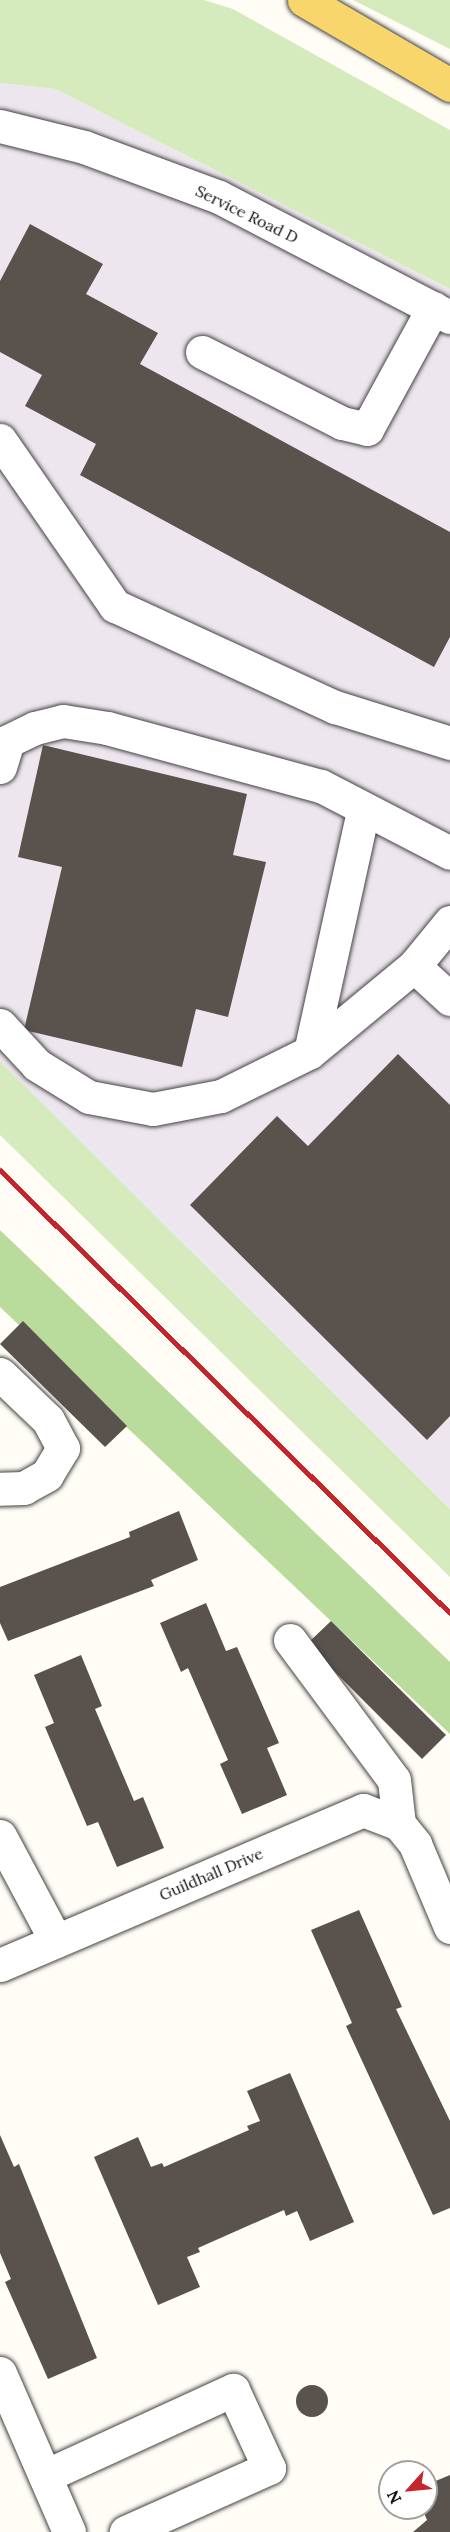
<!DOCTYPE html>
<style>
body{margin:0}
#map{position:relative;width:450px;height:2532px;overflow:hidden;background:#fffdf5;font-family:Lora,serif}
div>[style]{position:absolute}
.industrial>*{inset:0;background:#eee6ef}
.green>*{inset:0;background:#d5ebbd}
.forest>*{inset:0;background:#b9dc9c}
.building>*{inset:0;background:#5a524d}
.round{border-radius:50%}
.roads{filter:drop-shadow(0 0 2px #444) drop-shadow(0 0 2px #444)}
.minor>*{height:33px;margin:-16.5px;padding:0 16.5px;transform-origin:16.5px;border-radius:16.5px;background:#fff}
.major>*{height:33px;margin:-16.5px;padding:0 16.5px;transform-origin:16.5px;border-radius:16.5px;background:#f9d66b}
.rail>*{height:4.5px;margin:-2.25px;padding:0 2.25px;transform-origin:2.25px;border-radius:2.25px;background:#c4262e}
span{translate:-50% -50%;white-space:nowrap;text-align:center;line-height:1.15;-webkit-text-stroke:6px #fff;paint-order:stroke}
.street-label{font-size:16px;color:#111}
.north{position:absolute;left:378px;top:2460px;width:60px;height:60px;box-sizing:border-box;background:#fff;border:2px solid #a0a0a0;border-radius:50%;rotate:243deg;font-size:16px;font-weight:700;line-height:24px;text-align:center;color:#111}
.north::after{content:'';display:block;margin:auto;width:21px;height:27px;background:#c4262e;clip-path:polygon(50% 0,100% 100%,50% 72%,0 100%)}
</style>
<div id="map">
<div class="industrial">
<div style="clip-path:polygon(0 83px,55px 89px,450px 289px,450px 1509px,0 1061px)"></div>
</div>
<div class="green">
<div style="clip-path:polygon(0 0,204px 0,233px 9px,450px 130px,450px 289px,55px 89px,0 83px)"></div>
<div style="clip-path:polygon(353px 0,450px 0,450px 49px,363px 5px)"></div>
<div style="clip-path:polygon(0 1061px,450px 1509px,450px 1577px,0 1135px)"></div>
</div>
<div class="forest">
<div style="clip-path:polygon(0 1230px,450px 1662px,450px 1734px,0 1307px)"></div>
</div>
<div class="building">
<div style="clip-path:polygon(30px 224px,103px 264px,86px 294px,158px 333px,140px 364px,450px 532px,450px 637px,434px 667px,80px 475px,96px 444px,25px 406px,42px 375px,0 352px,0 281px)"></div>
<div style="clip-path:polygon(43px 745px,247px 794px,233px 855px,266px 862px,228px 1017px,196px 1009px,182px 1067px,24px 1030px,62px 867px,18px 857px)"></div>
<div style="clip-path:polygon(398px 1054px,450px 1105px,450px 1416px,427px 1440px,190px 1205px,277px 1116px,308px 1146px)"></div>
<div style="clip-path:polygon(23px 1321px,127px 1426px,105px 1447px,0 1344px)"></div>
<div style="clip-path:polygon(179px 1511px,198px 1560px,151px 1580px,154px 1586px,8px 1641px,0 1623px,0 1587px,130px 1537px,129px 1532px)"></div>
<div style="clip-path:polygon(206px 1603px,226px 1651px,237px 1647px,279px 1743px,267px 1748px,287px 1795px,242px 1814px,220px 1764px,228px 1760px,188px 1668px,181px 1672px,160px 1623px)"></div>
<div style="clip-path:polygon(331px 1621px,446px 1735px,422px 1759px,307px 1644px)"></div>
<div style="clip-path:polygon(81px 1655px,102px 1706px,95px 1709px,134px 1801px,143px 1797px,164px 1848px,117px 1867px,98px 1822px,87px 1826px,45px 1727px,54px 1723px,34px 1675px)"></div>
<div style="clip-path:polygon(359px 1910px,402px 2007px,396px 2009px,450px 2121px,450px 2208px,433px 2215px,346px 2026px,352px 2023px,311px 1930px)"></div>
<div style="clip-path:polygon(290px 2073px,354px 2222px,310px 2241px,297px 2211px,286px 2216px,284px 2210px,198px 2248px,200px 2252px,187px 2257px,200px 2287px,158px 2305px,94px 2157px,138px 2137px,151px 2167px,162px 2163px,164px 2167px,249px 2130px,247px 2126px,260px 2121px,247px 2091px)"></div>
<div style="clip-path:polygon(0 2135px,14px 2167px,19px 2164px,97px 2358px,48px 2379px,5px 2282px,11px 2279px,0 2253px)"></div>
<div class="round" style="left:296px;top:2385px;width:32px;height:32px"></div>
<div style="clip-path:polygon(450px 2475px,450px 2532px,413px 2532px,427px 2520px,422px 2508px,426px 2485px)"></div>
</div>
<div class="roads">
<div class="minor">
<div style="left:0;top:126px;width:87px;rotate:14deg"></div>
<div style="left:84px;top:147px;width:144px;rotate:20.3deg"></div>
<div style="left:219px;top:197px;width:260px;rotate:27.5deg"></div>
<div style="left:202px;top:352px;width:157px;rotate:26.9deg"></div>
<div style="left:342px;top:423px;width:26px;rotate:13deg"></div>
<div style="left:367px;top:429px;width:138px;rotate:-61.4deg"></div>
<div style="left:0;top:440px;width:202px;rotate:55.3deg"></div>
<div style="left:115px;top:606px;width:242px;rotate:24.7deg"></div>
<div style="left:335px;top:707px;width:121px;rotate:17.4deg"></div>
<div style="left:0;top:767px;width:27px;rotate:-73deg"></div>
<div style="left:8px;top:741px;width:30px;rotate:-26deg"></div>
<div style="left:35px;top:728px;width:29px;rotate:-14deg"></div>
<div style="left:63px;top:721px;width:45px;rotate:9deg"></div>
<div style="left:107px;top:728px;width:222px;rotate:15.2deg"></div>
<div style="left:321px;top:786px;width:145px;rotate:27.4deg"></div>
<div style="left:414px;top:966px;width:49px;rotate:42.5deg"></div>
<div style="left:0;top:1025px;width:54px;rotate:47.2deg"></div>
<div style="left:37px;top:1065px;width:61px;rotate:31.6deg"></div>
<div style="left:89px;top:1097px;width:65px;rotate:10.6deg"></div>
<div style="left:153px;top:1109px;width:69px;rotate:-10.8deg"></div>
<div style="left:221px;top:1096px;width:99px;rotate:-26.3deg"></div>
<div style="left:310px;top:1052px;width:135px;rotate:-39.6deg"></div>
<div style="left:414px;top:966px;width:57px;rotate:-50.7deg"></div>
<div style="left:310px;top:1052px;width:248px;rotate:-77.6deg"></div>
<div style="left:0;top:1374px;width:66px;rotate:43.8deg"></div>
<div style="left:48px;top:1420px;width:32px;rotate:62deg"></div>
<div style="left:63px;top:1448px;width:31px;rotate:121deg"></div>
<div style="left:47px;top:1475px;width:26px;rotate:151deg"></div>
<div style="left:24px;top:1488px;width:24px;rotate:178deg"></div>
<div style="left:290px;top:1640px;width:174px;rotate:53.4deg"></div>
<div style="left:394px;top:1780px;width:44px;rotate:83.5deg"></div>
<div style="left:0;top:1836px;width:119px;rotate:61.9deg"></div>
<div style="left:0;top:1965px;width:395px;rotate:-23.1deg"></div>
<div style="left:363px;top:1810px;width:39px;rotate:21deg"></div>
<div style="left:399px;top:1824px;width:26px;rotate:51deg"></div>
<div style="left:415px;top:1844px;width:90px;rotate:67.1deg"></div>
<div style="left:0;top:2373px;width:173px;rotate:66.5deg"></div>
<div style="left:45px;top:2476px;width:207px;rotate:-24.6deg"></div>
<div style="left:233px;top:2390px;width:86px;rotate:65.2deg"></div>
<div style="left:269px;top:2468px;width:157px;rotate:155.9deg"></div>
</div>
<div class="major">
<div style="left:304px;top:0;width:169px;rotate:30.2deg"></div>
</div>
</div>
<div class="rail">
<div style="left:0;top:1170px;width:631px;rotate:44.55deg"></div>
</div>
<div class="street-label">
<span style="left:247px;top:214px;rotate:26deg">Service Road D</span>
<span style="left:211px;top:1874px;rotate:-23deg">Guildhall Drive</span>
</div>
<div class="north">N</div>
</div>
